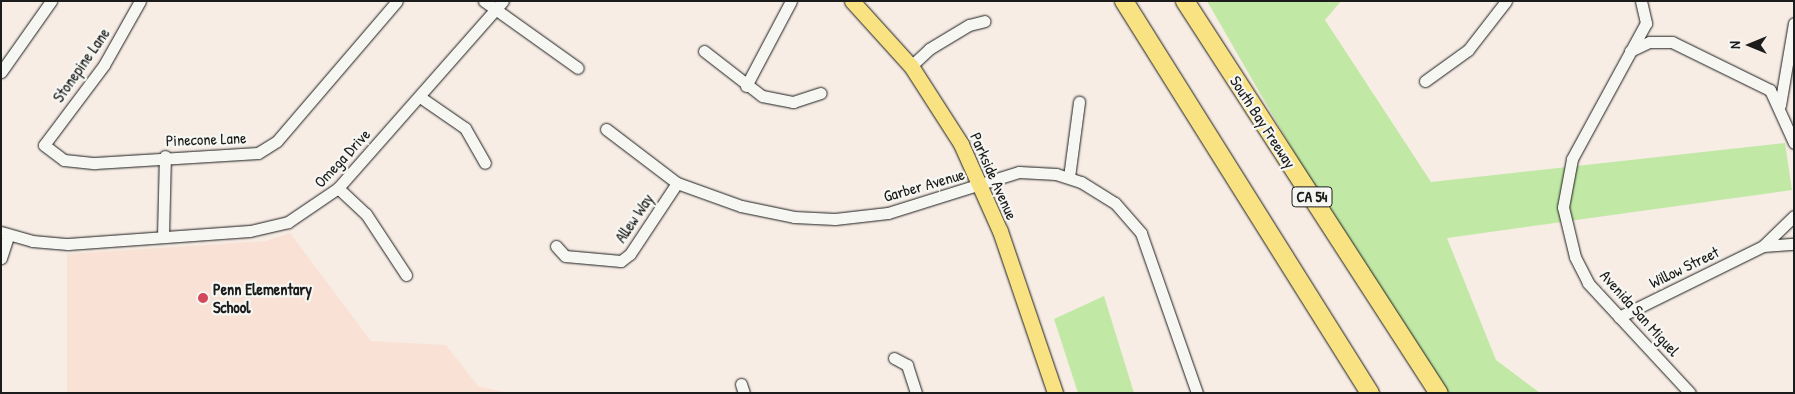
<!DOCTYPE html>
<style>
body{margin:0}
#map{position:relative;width:1795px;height:394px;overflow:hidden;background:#f7ede5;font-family:"Patrick Hand",sans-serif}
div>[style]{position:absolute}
.built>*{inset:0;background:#f9e2d5}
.green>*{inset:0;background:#c1e9a5}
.roads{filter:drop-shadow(0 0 1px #1c1c1c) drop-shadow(0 0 1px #1c1c1c)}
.minor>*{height:11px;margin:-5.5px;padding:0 5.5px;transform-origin:5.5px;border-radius:5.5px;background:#f6f6f2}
.major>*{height:15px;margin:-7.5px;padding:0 7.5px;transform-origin:7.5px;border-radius:7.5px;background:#f8e281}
.highway>*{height:18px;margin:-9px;padding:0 9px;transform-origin:9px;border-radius:9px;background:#f8e281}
.dots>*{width:14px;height:14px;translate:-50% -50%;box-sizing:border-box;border:2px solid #f6f6f2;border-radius:50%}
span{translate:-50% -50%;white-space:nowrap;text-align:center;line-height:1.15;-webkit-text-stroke:4.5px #f6f6f2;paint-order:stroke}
.shield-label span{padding:1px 4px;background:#f6f6f2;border:1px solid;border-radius:4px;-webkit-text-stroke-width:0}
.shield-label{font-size:15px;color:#1c1c1c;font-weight:700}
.street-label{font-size:16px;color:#1c1c1c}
.poi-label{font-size:16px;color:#1c1c1c;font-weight:700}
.left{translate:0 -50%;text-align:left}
.frame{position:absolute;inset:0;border:2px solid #1c1c1c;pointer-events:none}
.north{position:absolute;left:1725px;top:20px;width:50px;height:50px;-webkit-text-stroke:4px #f6f6f2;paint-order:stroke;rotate:270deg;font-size:14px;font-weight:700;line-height:20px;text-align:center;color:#1c1c1c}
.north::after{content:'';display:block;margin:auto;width:18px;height:22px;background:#1c1c1c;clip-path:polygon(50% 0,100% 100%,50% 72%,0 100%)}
</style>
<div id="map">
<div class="built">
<div style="clip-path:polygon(290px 233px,371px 341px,446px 345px,478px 386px,509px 393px,67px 393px,67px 254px,265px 241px)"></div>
</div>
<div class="green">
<div style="clip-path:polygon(1207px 1px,1341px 1px,1325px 20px,1431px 182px,1785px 143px,1792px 190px,1447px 238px,1496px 360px,1540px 393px,1448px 393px,1329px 213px)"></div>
<div style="clip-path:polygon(1104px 296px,1134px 393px,1078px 393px,1054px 319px)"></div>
</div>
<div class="roads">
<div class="minor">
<div style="left:140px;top:1px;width:73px;rotate:119.4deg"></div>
<div style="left:104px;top:65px;width:100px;rotate:126.9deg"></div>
<div style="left:44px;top:145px;width:25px;rotate:37deg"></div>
<div style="left:64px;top:160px;width:31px;rotate:6deg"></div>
<div style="left:95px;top:163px;width:163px;rotate:-3.5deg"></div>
<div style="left:258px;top:153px;width:22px;rotate:-32deg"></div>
<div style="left:277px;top:141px;width:184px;rotate:-49.4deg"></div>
<div style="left:484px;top:1px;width:115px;rotate:35.5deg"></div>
<div style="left:1641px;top:1px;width:23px;rotate:77deg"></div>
<div style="left:1646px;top:23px;width:155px;rotate:118.6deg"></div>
<div style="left:1572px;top:159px;width:49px;rotate:100.6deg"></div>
<div style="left:1563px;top:207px;width:51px;rotate:76.5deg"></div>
<div style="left:1575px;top:257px;width:29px;rotate:63deg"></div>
<div style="left:1588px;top:283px;width:150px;rotate:47.2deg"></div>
<div style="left:704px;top:51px;width:73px;rotate:37.8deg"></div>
<div style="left:762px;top:96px;width:32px;rotate:11deg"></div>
<div style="left:793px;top:102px;width:29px;rotate:-18deg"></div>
<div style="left:1630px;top:51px;width:21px;rotate:-25deg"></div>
<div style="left:1649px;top:42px;width:23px"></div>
<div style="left:1672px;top:42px;width:109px;rotate:26.1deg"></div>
<div style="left:1770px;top:90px;width:58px;rotate:65.6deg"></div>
<div style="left:911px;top:66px;width:25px;rotate:-43deg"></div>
<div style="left:929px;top:49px;width:47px;rotate:-31deg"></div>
<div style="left:969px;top:25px;width:16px;rotate:-14deg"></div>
<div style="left:1px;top:72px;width:87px;rotate:-54.8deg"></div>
<div style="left:1425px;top:81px;width:53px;rotate:-35.8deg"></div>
<div style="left:1468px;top:50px;width:62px;rotate:-52.2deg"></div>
<div style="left:746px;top:86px;width:96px;rotate:-62.1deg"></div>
<div style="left:420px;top:97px;width:55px;rotate:34.6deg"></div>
<div style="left:465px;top:128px;width:40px;rotate:60.3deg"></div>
<div style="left:1780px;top:105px;width:83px;rotate:-80.3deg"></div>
<div style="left:606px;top:129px;width:89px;rotate:37.3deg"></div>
<div style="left:677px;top:183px;width:68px;rotate:19.8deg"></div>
<div style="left:741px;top:206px;width:54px;rotate:11.7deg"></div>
<div style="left:794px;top:217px;width:41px;rotate:2.8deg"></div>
<div style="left:835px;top:219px;width:53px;rotate:-6.5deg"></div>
<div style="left:888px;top:213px;width:137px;rotate:-17.4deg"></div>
<div style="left:1019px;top:172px;width:37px;rotate:3deg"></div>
<div style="left:1056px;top:174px;width:26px;rotate:18deg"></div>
<div style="left:1081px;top:182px;width:40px;rotate:32deg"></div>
<div style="left:1115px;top:203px;width:40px;rotate:49deg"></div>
<div style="left:1141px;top:233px;width:170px;rotate:70.7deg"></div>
<div style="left:1069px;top:177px;width:76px;rotate:-82.4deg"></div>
<div style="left:338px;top:188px;width:38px;rotate:43deg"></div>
<div style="left:366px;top:214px;width:73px;rotate:56.7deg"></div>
<div style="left:1794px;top:216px;width:43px;rotate:135.9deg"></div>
<div style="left:1763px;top:246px;width:31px;rotate:-4deg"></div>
<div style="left:1px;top:232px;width:32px;rotate:16deg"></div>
<div style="left:32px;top:241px;width:36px;rotate:5deg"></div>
<div style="left:68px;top:244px;width:182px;rotate:-4.1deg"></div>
<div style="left:250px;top:231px;width:39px;rotate:-13deg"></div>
<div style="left:288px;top:222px;width:60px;rotate:-34.2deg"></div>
<div style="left:338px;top:188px;width:249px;rotate:-48.6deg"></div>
<div style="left:163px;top:236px;width:80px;rotate:-88.6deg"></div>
<div style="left:556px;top:246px;width:13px;rotate:48deg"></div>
<div style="left:565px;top:256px;width:56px;rotate:5.1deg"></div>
<div style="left:621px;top:261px;width:11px;rotate:-38deg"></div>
<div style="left:630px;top:254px;width:85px;rotate:-56.5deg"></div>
<div style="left:1px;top:258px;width:23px;rotate:-72deg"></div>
<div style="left:1619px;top:317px;width:161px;rotate:-26.2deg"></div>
<div style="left:894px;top:358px;width:15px;rotate:28deg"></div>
<div style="left:907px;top:365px;width:29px;rotate:72deg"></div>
<div style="left:741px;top:384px;width:9px;rotate:72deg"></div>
</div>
<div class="major">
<div style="left:852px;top:1px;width:88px;rotate:47.8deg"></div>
<div style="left:911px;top:66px;width:93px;rotate:57.3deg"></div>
<div style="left:961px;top:144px;width:95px;rotate:65.9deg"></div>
<div style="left:1000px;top:231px;width:171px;rotate:71.2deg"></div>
</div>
<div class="highway">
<div style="left:1124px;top:1px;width:463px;rotate:57.9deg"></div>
<div style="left:1185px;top:1px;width:467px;rotate:57.1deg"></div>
</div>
</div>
<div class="dots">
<div style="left:203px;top:298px;background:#d1495b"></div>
</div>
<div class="shield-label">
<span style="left:1312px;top:197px">CA 54</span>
</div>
<div class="street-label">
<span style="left:81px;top:65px;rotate:-55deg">Stonepine Lane</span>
<span style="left:1263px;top:122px;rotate:57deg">South Bay Freeway</span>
<span style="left:206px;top:139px;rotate:-2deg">Pinecone Lane</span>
<span style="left:342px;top:158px;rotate:-47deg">Omega Drive</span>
<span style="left:994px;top:176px;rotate:66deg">Parkside Avenue</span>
<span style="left:924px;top:185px;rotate:-16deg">Garber Avenue</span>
<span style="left:634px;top:218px;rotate:-56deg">Allew Way</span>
<span style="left:1684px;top:267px;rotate:-26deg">Willow Street</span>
<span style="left:1640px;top:313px;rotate:48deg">Avenida San Miguel</span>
</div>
<div class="poi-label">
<span class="left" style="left:213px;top:298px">Penn Elementary<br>School</span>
</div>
<div class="frame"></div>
<div class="north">N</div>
</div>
